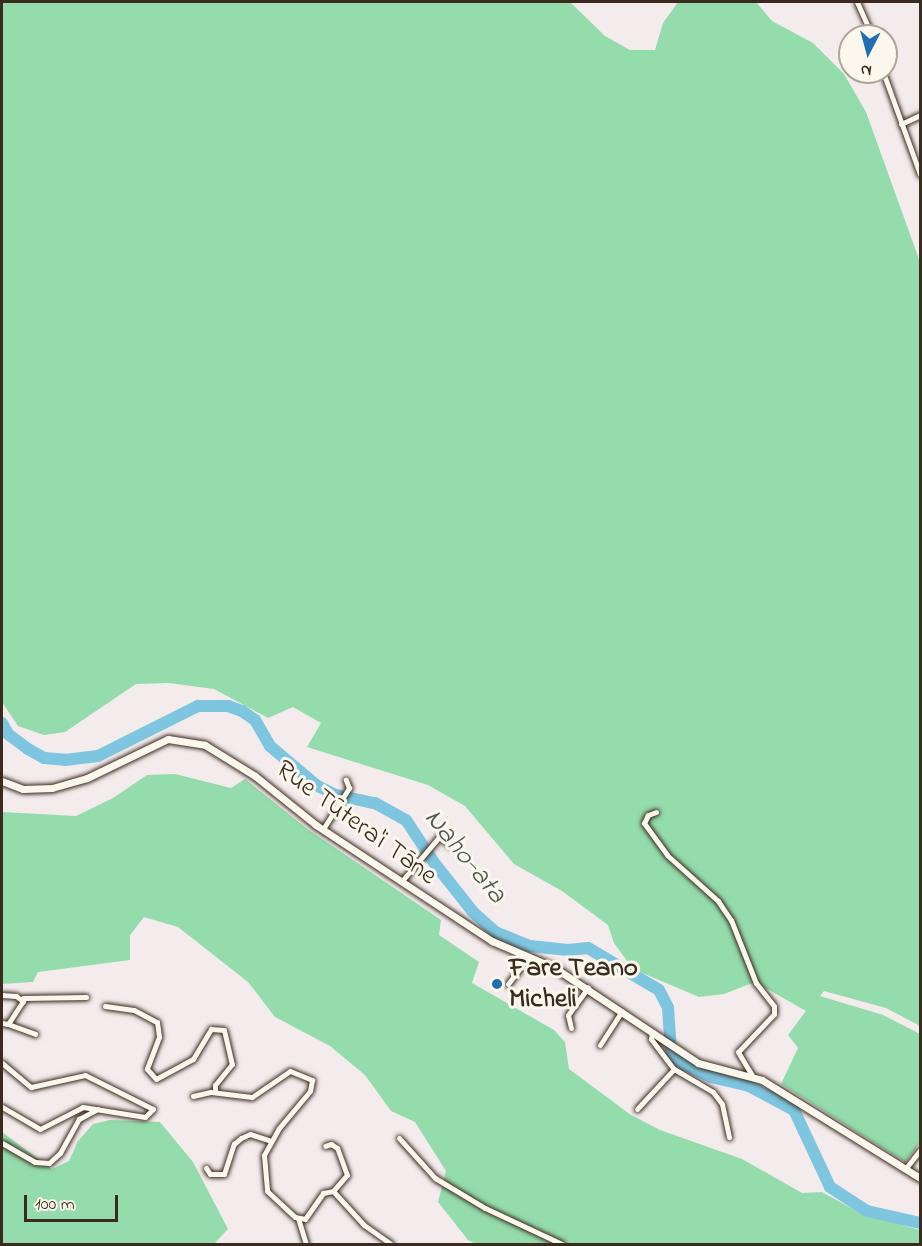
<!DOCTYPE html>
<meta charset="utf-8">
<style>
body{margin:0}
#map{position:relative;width:922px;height:1246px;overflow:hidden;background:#f4ebec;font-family:"Indie Flower",sans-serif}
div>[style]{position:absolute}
.green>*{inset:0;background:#94dcac}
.river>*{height:12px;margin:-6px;padding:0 6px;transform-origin:6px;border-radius:6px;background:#7ec5df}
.roads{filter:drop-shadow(0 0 2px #3b2a1e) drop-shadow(0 0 2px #3b2a1e)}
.street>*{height:5px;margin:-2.5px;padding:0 2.5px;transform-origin:2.5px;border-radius:2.5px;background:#fbf7ec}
.secondary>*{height:7px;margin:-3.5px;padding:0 3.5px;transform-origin:3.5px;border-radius:3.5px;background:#fbf7ec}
.dots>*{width:16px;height:16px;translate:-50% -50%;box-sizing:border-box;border:3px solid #fbf7ec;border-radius:50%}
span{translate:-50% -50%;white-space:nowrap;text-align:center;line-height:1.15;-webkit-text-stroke:6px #fbf7ec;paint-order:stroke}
.street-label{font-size:27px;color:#3b2a1e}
.poi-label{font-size:27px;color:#3b2a1e;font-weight:700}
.left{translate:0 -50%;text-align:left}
.water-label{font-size:28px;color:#4f5858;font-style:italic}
.frame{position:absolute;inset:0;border:3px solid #3b2a1e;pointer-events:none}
.north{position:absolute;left:838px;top:24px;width:60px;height:60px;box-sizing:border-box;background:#fbf7ec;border:2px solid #aea59a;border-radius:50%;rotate:186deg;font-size:16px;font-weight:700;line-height:24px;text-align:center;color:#3b2a1e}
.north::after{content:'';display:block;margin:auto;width:21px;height:27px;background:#1f6fb2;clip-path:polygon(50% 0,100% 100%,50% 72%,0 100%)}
.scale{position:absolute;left:24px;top:1195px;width:94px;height:27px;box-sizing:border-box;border:3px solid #3b2a1e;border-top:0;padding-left:8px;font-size:18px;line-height:21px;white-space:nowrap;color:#3b2a1e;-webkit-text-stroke:4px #fbf7ec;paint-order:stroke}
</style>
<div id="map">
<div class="green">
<div style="clip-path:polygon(2px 2px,570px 2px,605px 36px,630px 50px,655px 50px,663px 23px,678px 2px,756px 2px,772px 21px,813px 43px,844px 74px,866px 112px,920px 262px,920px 1026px,886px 1008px,824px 991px,820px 996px,883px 1015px,920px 1034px,920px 1143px,905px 1162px,781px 1084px,798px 1048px,788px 1035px,806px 1011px,755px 982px,724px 994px,699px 997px,633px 969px,614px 943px,608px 925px,562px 891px,514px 864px,465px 806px,428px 785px,307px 747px,321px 723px,293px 707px,268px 718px,214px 689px,169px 683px,136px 684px,65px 732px,44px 735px,18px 726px,2px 702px)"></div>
<div style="clip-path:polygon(175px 774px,231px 788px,245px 779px,306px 828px,441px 920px,439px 935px,479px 962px,472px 983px,554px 1030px,565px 1042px,569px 1069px,631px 1115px,660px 1130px,742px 1159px,802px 1193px,822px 1192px,862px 1214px,920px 1230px,920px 1244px,476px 1244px,468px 1240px,438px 1202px,446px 1171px,415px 1122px,391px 1111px,365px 1075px,330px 1046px,275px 1017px,248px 982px,178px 927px,144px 917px,130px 935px,130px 960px,38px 972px,33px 982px,2px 984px,2px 812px,76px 816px,113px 798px,147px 775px)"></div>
<div style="clip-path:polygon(110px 1120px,160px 1122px,193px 1162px,228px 1229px,214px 1244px,2px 1244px,2px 1132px,52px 1169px,69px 1161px,78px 1141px,93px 1124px)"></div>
</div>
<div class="river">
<div style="left:2px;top:723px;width:13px;rotate:61deg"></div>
<div style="left:8px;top:734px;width:25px;rotate:37deg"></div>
<div style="left:28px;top:749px;width:18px;rotate:29deg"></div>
<div style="left:44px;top:758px;width:21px;rotate:5deg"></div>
<div style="left:65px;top:760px;width:33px;rotate:-7deg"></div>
<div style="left:98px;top:756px;width:112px;rotate:-26.6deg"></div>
<div style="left:198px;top:706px;width:30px"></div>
<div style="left:228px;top:706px;width:15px;rotate:20deg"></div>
<div style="left:242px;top:711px;width:16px;rotate:35deg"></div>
<div style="left:255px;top:720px;width:30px;rotate:60deg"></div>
<div style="left:270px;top:746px;width:60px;rotate:40.3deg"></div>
<div style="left:316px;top:785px;width:22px;rotate:27deg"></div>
<div style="left:336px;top:795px;width:40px;rotate:12deg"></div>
<div style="left:375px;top:803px;width:35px;rotate:29deg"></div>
<div style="left:406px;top:820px;width:53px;rotate:56.6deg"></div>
<div style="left:435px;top:864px;width:61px;rotate:51.6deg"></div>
<div style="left:473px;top:912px;width:30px;rotate:42deg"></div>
<div style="left:495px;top:932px;width:38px;rotate:22deg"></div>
<div style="left:530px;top:946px;width:38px;rotate:6deg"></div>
<div style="left:568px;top:950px;width:20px;rotate:-6deg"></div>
<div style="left:588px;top:948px;width:82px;rotate:30.6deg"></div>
<div style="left:659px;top:990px;width:20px;rotate:63deg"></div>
<div style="left:668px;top:1008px;width:43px;rotate:86deg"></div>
<div style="left:671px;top:1051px;width:14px;rotate:54deg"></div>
<div style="left:679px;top:1062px;width:35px;rotate:25deg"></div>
<div style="left:711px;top:1077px;width:37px;rotate:13deg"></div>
<div style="left:747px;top:1085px;width:53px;rotate:28deg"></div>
<div style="left:794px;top:1110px;width:85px;rotate:64.9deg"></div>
<div style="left:830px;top:1187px;width:44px;rotate:33deg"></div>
<div style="left:867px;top:1211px;width:54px;rotate:12.8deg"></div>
</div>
<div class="roads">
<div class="street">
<div style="left:857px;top:2px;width:37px;rotate:66deg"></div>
<div style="left:883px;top:72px;width:109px;rotate:70.1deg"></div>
<div style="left:901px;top:124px;width:21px;rotate:-25deg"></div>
<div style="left:656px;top:812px;width:9px;rotate:159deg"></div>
<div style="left:648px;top:815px;width:9px;rotate:117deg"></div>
<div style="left:644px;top:823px;width:39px;rotate:54deg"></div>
<div style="left:667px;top:855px;width:69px;rotate:42deg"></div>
<div style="left:718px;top:901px;width:23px;rotate:56deg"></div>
<div style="left:731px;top:920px;width:68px;rotate:68.4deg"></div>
<div style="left:756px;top:983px;width:29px;rotate:52deg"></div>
<div style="left:774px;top:1006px;width:8px;rotate:90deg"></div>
<div style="left:774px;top:1014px;width:52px;rotate:133.5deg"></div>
<div style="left:738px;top:1052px;width:27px;rotate:59deg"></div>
<div style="left:323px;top:829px;width:49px;rotate:-57.6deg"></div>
<div style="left:349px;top:788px;width:9px;rotate:-111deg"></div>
<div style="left:401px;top:882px;width:60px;rotate:-49.7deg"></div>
<div style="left:440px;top:836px;width:16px;rotate:40deg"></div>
<div style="left:508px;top:984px;width:34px;rotate:-53deg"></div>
<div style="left:2px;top:995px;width:14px;rotate:4deg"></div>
<div style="left:16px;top:996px;width:9px;rotate:36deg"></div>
<div style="left:23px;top:1001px;width:27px;rotate:123deg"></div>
<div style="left:8px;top:1024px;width:6px;rotate:-171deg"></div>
<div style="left:23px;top:998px;width:63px;rotate:-0.9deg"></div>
<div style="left:105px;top:1006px;width:29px;rotate:8deg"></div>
<div style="left:134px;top:1010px;width:26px;rotate:28deg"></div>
<div style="left:157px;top:1022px;width:15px;rotate:82deg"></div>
<div style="left:159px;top:1037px;width:34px;rotate:111deg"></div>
<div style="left:147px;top:1069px;width:13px;rotate:48deg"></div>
<div style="left:156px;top:1079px;width:42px;rotate:-28.4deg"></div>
<div style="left:193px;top:1059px;width:35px;rotate:-59deg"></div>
<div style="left:211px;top:1029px;width:13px;rotate:4deg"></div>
<div style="left:224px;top:1030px;width:35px;rotate:77deg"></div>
<div style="left:232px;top:1064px;width:27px;rotate:129deg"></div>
<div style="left:215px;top:1085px;width:7px;rotate:90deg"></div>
<div style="left:8px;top:1024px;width:29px;rotate:20deg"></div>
<div style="left:571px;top:1028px;width:13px;rotate:-103deg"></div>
<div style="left:568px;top:1015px;width:34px;rotate:-54deg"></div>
<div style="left:652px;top:1032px;width:7px;rotate:98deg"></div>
<div style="left:651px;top:1039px;width:38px;rotate:53deg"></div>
<div style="left:674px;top:1069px;width:45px;rotate:30.5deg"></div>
<div style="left:713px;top:1092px;width:15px;rotate:53deg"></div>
<div style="left:722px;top:1104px;width:34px;rotate:78deg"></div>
<div style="left:600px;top:1045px;width:40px;rotate:-57.1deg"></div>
<div style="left:2px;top:1063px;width:38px;rotate:40deg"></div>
<div style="left:31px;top:1087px;width:55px;rotate:-12.5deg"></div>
<div style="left:85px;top:1075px;width:76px;rotate:26.6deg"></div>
<div style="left:153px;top:1109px;width:11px;rotate:135deg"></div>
<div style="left:145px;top:1117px;width:63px;rotate:-170.8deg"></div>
<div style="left:83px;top:1107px;width:48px;rotate:152.9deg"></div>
<div style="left:40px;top:1129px;width:44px;rotate:-149.9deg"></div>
<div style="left:193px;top:1096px;width:18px;rotate:-13deg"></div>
<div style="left:211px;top:1092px;width:41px;rotate:7deg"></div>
<div style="left:252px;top:1097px;width:46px;rotate:-34.4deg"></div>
<div style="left:290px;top:1071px;width:24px;rotate:22deg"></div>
<div style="left:312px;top:1080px;width:11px;rotate:100deg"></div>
<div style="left:310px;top:1091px;width:48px;rotate:130deg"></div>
<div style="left:279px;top:1128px;width:31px;rotate:119deg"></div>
<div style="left:264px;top:1155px;width:36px;rotate:85deg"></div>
<div style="left:267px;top:1191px;width:38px;rotate:43deg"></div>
<div style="left:295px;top:1217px;width:10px;rotate:11deg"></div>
<div style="left:305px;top:1219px;width:32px;rotate:-55deg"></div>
<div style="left:323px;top:1193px;width:10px;rotate:-11deg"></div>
<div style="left:333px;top:1191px;width:21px;rotate:-49deg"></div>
<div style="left:347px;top:1175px;width:29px;rotate:-110deg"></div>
<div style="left:337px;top:1148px;width:7px;rotate:-146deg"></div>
<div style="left:331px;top:1144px;width:6px;rotate:162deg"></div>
<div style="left:637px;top:1109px;width:54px;rotate:-47.2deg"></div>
<div style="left:399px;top:1138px;width:54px;rotate:48deg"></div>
<div style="left:435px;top:1178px;width:58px;rotate:31deg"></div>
<div style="left:485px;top:1208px;width:85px;rotate:25.1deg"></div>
<div style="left:2px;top:1143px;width:38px;rotate:30deg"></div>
<div style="left:35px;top:1162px;width:14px;rotate:4deg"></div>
<div style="left:49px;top:1163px;width:15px;rotate:-42deg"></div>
<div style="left:60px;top:1153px;width:39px;rotate:-61deg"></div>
<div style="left:79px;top:1119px;width:21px;rotate:-28deg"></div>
<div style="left:206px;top:1168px;width:7px;rotate:56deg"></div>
<div style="left:210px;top:1174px;width:14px"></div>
<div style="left:224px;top:1174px;width:32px;rotate:-72deg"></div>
<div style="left:234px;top:1144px;width:9px;rotate:-41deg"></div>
<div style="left:241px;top:1138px;width:10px;rotate:-24deg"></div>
<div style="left:250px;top:1134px;width:22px;rotate:18deg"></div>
<div style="left:906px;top:1168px;width:23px;rotate:-52deg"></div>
<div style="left:333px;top:1191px;width:46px;rotate:47.6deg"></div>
<div style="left:364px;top:1225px;width:33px;rotate:35deg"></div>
<div style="left:298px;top:1218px;width:27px;rotate:73deg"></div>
</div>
<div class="secondary">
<div style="left:2px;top:781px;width:22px;rotate:21deg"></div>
<div style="left:23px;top:789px;width:29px;rotate:-2deg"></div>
<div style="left:52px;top:788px;width:36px;rotate:-16deg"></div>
<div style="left:87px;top:778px;width:90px;rotate:-25.7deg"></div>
<div style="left:168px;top:739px;width:37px;rotate:9deg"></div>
<div style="left:205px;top:745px;width:59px;rotate:31.8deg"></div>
<div style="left:255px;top:776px;width:78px;rotate:38.8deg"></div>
<div style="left:316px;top:825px;width:211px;rotate:33.4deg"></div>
<div style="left:492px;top:941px;width:69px;rotate:23.2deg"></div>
<div style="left:555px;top:968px;width:172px;rotate:33.6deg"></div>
<div style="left:698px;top:1063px;width:66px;rotate:14.9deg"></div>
<div style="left:762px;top:1080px;width:186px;rotate:31.8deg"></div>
</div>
</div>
<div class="dots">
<div style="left:497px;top:984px;background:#1f6fb2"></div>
</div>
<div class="street-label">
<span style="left:356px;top:823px;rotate:36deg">Rue Tūtera'i Tāne</span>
</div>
<div class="poi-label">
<span class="left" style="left:509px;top:984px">Fare Teano<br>Micheli</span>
</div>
<div class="water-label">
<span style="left:464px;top:857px;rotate:51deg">Naho-ata</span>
</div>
<div class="frame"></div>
<div class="north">N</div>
<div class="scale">100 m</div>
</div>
